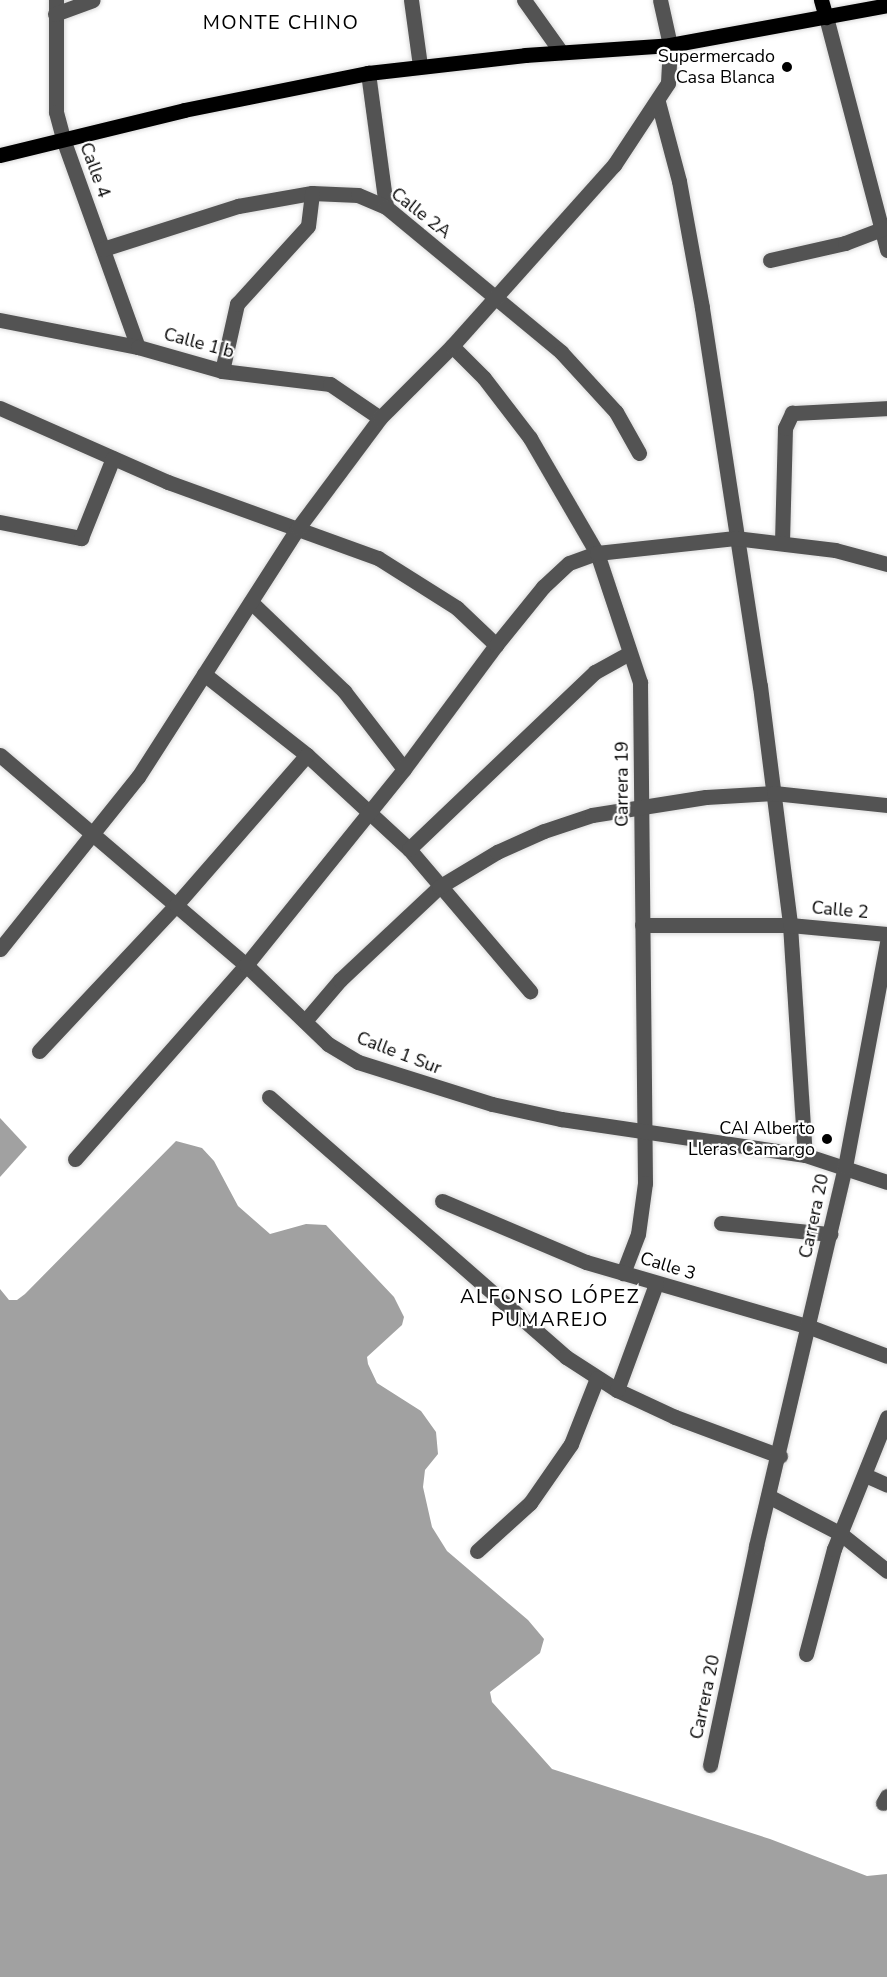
<!DOCTYPE html>
<meta charset="utf-8">
<style>
body{margin:0}
#map{position:relative;width:887px;height:1977px;overflow:hidden;background:#fff;font-family:"Nunito Sans",sans-serif}
div>[style]{position:absolute}
.water>*{inset:0;background:#a1a1a1}
.roads{filter:drop-shadow(0 0 2px #dbdbdb) drop-shadow(0 0 2px #dbdbdb)}
.minor>*{height:15px;margin:-7.5px;padding:0 7.5px;transform-origin:7.5px;border-radius:7.5px;background:#535353}
.major>*{height:15px;margin:-7.5px;padding:0 7.5px;transform-origin:7.5px;border-radius:7.5px;background:#000}
.dots>*{width:16px;height:16px;translate:-50% -50%;box-sizing:border-box;border:3px solid #fff;border-radius:50%}
span{translate:-50% -50%;white-space:nowrap;text-align:center;line-height:1.15;-webkit-text-stroke:4.5px #fff;paint-order:stroke}
.poi-label{font-size:18px;color:#000}
.right{translate:-100% -50%;text-align:right}
.street-label{font-size:18px;color:#000}
.neighbourhood-label{font-size:20px;color:#000;letter-spacing:1.5px}
</style>
<div id="map">
<div class="water">
<div style="clip-path:polygon(0 1118px,27px 1147px,0 1177px)"></div>
<div style="clip-path:polygon(176px 1141px,202px 1148px,214px 1161px,238px 1206px,270px 1234px,306px 1224px,326px 1225px,394px 1297px,404px 1317px,402px 1325px,367px 1357px,368px 1364px,377px 1383px,421px 1411px,436px 1432px,438px 1454px,425px 1470px,423px 1487px,432px 1527px,447px 1551px,528px 1620px,544px 1639px,540px 1653px,490px 1692px,492px 1702px,552px 1769px,770px 1839px,867px 1876px,887px 1874px,887px 1977px,0 1977px,0 1289px,9px 1300px,17px 1300px,25px 1294px)"></div>
</div>
<div class="roads">
<div class="minor">
<div style="left:56px;top:0;width:112px;rotate:90deg"></div>
<div style="left:56px;top:112px;width:28px;rotate:75deg"></div>
<div style="left:63px;top:139px;width:221px;rotate:70.2deg"></div>
<div style="left:411px;top:0;width:67px;rotate:82.2deg"></div>
<div style="left:524px;top:0;width:64px;rotate:54.6deg"></div>
<div style="left:55px;top:14px;width:40px;rotate:-20.2deg"></div>
<div style="left:826px;top:17px;width:241px;rotate:75.3deg"></div>
<div style="left:368px;top:73px;width:135px;rotate:82.3deg"></div>
<div style="left:658px;top:102px;width:82px;rotate:75.1deg"></div>
<div style="left:679px;top:181px;width:129px;rotate:79.7deg"></div>
<div style="left:702px;top:308px;width:382px;rotate:81.3deg"></div>
<div style="left:760px;top:686px;width:241px;rotate:82.8deg"></div>
<div style="left:790px;top:925px;width:230px;rotate:86.3deg"></div>
<div style="left:103px;top:249px;width:142px;rotate:-17.7deg"></div>
<div style="left:238px;top:206px;width:75px;rotate:-10deg"></div>
<div style="left:312px;top:193px;width:46px;rotate:2.5deg"></div>
<div style="left:358px;top:195px;width:30px;rotate:23deg"></div>
<div style="left:386px;top:207px;width:227px;rotate:39.6deg"></div>
<div style="left:561px;top:352px;width:81px;rotate:47.5deg"></div>
<div style="left:616px;top:412px;width:47px;rotate:60.7deg"></div>
<div style="left:770px;top:260px;width:77px;rotate:-12.8deg"></div>
<div style="left:845px;top:243px;width:40px;rotate:-21deg"></div>
<div style="left:0;top:320px;width:141px;rotate:11.1deg"></div>
<div style="left:138px;top:347px;width:87px;rotate:15.9deg"></div>
<div style="left:222px;top:371px;width:109px;rotate:6.9deg"></div>
<div style="left:330px;top:384px;width:60px;rotate:34.2deg"></div>
<div style="left:452px;top:346px;width:45px;rotate:45deg"></div>
<div style="left:484px;top:378px;width:76px;rotate:52.5deg"></div>
<div style="left:530px;top:438px;width:133px;rotate:59.8deg"></div>
<div style="left:597px;top:553px;width:136px;rotate:71.6deg"></div>
<div style="left:640px;top:682px;width:501px;rotate:89.43deg"></div>
<div style="left:645px;top:1183px;width:51px;rotate:97.8deg"></div>
<div style="left:638px;top:1234px;width:42px;rotate:111deg"></div>
<div style="left:222px;top:371px;width:69px;rotate:-77.4deg"></div>
<div style="left:237px;top:304px;width:105px;rotate:-47.7deg"></div>
<div style="left:308px;top:226px;width:33px;rotate:-83deg"></div>
<div style="left:0;top:408px;width:184px;rotate:23.8deg"></div>
<div style="left:168px;top:482px;width:223px;rotate:19.9deg"></div>
<div style="left:378px;top:558px;width:93px;rotate:32.3deg"></div>
<div style="left:457px;top:608px;width:54px;rotate:43.5deg"></div>
<div style="left:0;top:522px;width:83px;rotate:11.2deg"></div>
<div style="left:81px;top:538px;width:86px;rotate:-68.2deg"></div>
<div style="left:782px;top:542px;width:114px;rotate:-88.5deg"></div>
<div style="left:785px;top:428px;width:17px;rotate:-65deg"></div>
<div style="left:792px;top:413px;width:95px;rotate:-3deg"></div>
<div style="left:251px;top:602px;width:129px;rotate:43.7deg"></div>
<div style="left:344px;top:691px;width:98px;rotate:52.4deg"></div>
<div style="left:204px;top:674px;width:131px;rotate:38.2deg"></div>
<div style="left:307px;top:755px;width:139px;rotate:42.7deg"></div>
<div style="left:409px;top:849px;width:187px;rotate:49.6deg"></div>
<div style="left:0;top:755px;width:323px;rotate:40.5deg"></div>
<div style="left:246px;top:965px;width:114px;rotate:43.9deg"></div>
<div style="left:328px;top:1044px;width:35px;rotate:31deg"></div>
<div style="left:358px;top:1062px;width:140px;rotate:17.4deg"></div>
<div style="left:492px;top:1104px;width:71px;rotate:12.3deg"></div>
<div style="left:561px;top:1119px;width:247px;rotate:8.4deg"></div>
<div style="left:805px;top:1155px;width:86px;rotate:18.2deg"></div>
<div style="left:409px;top:849px;width:257px;rotate:-43.6deg"></div>
<div style="left:595px;top:672px;width:39px;rotate:-29deg"></div>
<div style="left:642px;top:925px;width:148px"></div>
<div style="left:790px;top:925px;width:97px;rotate:5.3deg"></div>
<div style="left:0;top:949px;width:221px;rotate:-51.3deg"></div>
<div style="left:138px;top:777px;width:296px;rotate:-57.3deg"></div>
<div style="left:298px;top:528px;width:137px;rotate:-53.3deg"></div>
<div style="left:380px;top:418px;width:102px;rotate:-45deg"></div>
<div style="left:452px;top:346px;width:243px;rotate:-48.2deg"></div>
<div style="left:614px;top:165px;width:98px;rotate:-56.6deg"></div>
<div style="left:668px;top:83px;width:38px;rotate:-87deg"></div>
<div style="left:670px;top:45px;width:46px;rotate:-102.5deg"></div>
<div style="left:305px;top:1021px;width:54px;rotate:-49.5deg"></div>
<div style="left:340px;top:980px;width:136px;rotate:-43.2deg"></div>
<div style="left:439px;top:887px;width:68px;rotate:-31.1deg"></div>
<div style="left:497px;top:852px;width:51px;rotate:-24.1deg"></div>
<div style="left:544px;top:831px;width:51px;rotate:-18.4deg"></div>
<div style="left:592px;top:815px;width:115px;rotate:-9deg"></div>
<div style="left:706px;top:797px;width:68px;rotate:-3.4deg"></div>
<div style="left:774px;top:793px;width:114px;rotate:6.1deg"></div>
<div style="left:39px;top:1051px;width:200px;rotate:-46.8deg"></div>
<div style="left:176px;top:905px;width:199px;rotate:-48.9deg"></div>
<div style="left:269px;top:1097px;width:395px;rotate:41.2deg"></div>
<div style="left:566px;top:1357px;width:61px;rotate:32.9deg"></div>
<div style="left:617px;top:1390px;width:64px;rotate:25deg"></div>
<div style="left:675px;top:1417px;width:112px;rotate:20.4deg"></div>
<div style="left:75px;top:1159px;width:259px;rotate:-48.6deg"></div>
<div style="left:246px;top:965px;width:252px;rotate:-51.1deg"></div>
<div style="left:404px;top:769px;width:154px;rotate:-53.4deg"></div>
<div style="left:496px;top:645px;width:75px;rotate:-51deg"></div>
<div style="left:543px;top:587px;width:35px;rotate:-43deg"></div>
<div style="left:569px;top:563px;width:30px;rotate:-20deg"></div>
<div style="left:597px;top:553px;width:139px;rotate:-6.2deg"></div>
<div style="left:735px;top:538px;width:101px;rotate:6.8deg"></div>
<div style="left:835px;top:550px;width:54px;rotate:15.1deg"></div>
<div style="left:442px;top:1201px;width:156px;rotate:23deg"></div>
<div style="left:586px;top:1262px;width:233px;rotate:16.2deg"></div>
<div style="left:810px;top:1327px;width:82px;rotate:20.6deg"></div>
<div style="left:721px;top:1223px;width:110px;rotate:5.8deg"></div>
<div style="left:617px;top:1390px;width:113px;rotate:-69.8deg"></div>
<div style="left:865px;top:1475px;width:24px;rotate:24deg"></div>
<div style="left:770px;top:1497px;width:80px;rotate:27.5deg"></div>
<div style="left:841px;top:1534px;width:59px;rotate:38.8deg"></div>
<div style="left:477px;top:1551px;width:72px;rotate:-42.2deg"></div>
<div style="left:530px;top:1503px;width:72px;rotate:-55.2deg"></div>
<div style="left:571px;top:1444px;width:71px;rotate:-68.5deg"></div>
<div style="left:806px;top:1654px;width:109px;rotate:-75.1deg"></div>
<div style="left:834px;top:1549px;width:142px;rotate:-68.1deg"></div>
<div style="left:710px;top:1765px;width:224px;rotate:-78.1deg"></div>
<div style="left:756px;top:1546px;width:389px;rotate:-76.8deg"></div>
<div style="left:845px;top:1167px;width:229px;rotate:-79.4deg"></div>
<div style="left:883px;top:1803px;width:8px;rotate:-60deg"></div>
</div>
<div class="major">
<div style="left:821px;top:0;width:18px;rotate:74deg"></div>
<div style="left:0;top:155px;width:189px;rotate:-13.7deg"></div>
<div style="left:184px;top:110px;width:188px;rotate:-11.4deg"></div>
<div style="left:368px;top:73px;width:158px;rotate:-6.5deg"></div>
<div style="left:525px;top:55px;width:145px;rotate:-3.9deg"></div>
<div style="left:670px;top:45px;width:221px;rotate:-10.4deg"></div>
</div>
</div>
<div class="dots">
<div style="left:787px;top:67px;background:#000"></div>
<div style="left:827px;top:1139px;background:#000"></div>
</div>
<div class="poi-label">
<span class="right" style="left:775px;top:67px">Supermercado<br>Casa Blanca</span>
<span class="right" style="left:815px;top:1139px">CAI Alberto<br>Lleras Camargo</span>
</div>
<div class="street-label">
<span style="left:95px;top:170px;rotate:70deg">Calle 4</span>
<span style="left:421px;top:213px;rotate:38deg">Calle 2A</span>
<span style="left:199px;top:343px;rotate:15deg">Calle 1 b</span>
<span style="left:622px;top:784px;rotate:-90deg">Carrera 19</span>
<span style="left:840px;top:910px;rotate:5deg">Calle 2</span>
<span style="left:399px;top:1053px;rotate:21deg">Calle 1 Sur</span>
<span style="left:814px;top:1216px;rotate:-78deg">Carrera 20</span>
<span style="left:668px;top:1266px;rotate:17deg">Calle 3</span>
<span style="left:705px;top:1697px;rotate:-78deg">Carrera 20</span>
</div>
<div class="neighbourhood-label">
<span style="left:281px;top:22px">MONTE CHINO</span>
<span style="left:550px;top:1308px">ALFONSO LÓPEZ<br>PUMAREJO</span>
</div>
</div>
